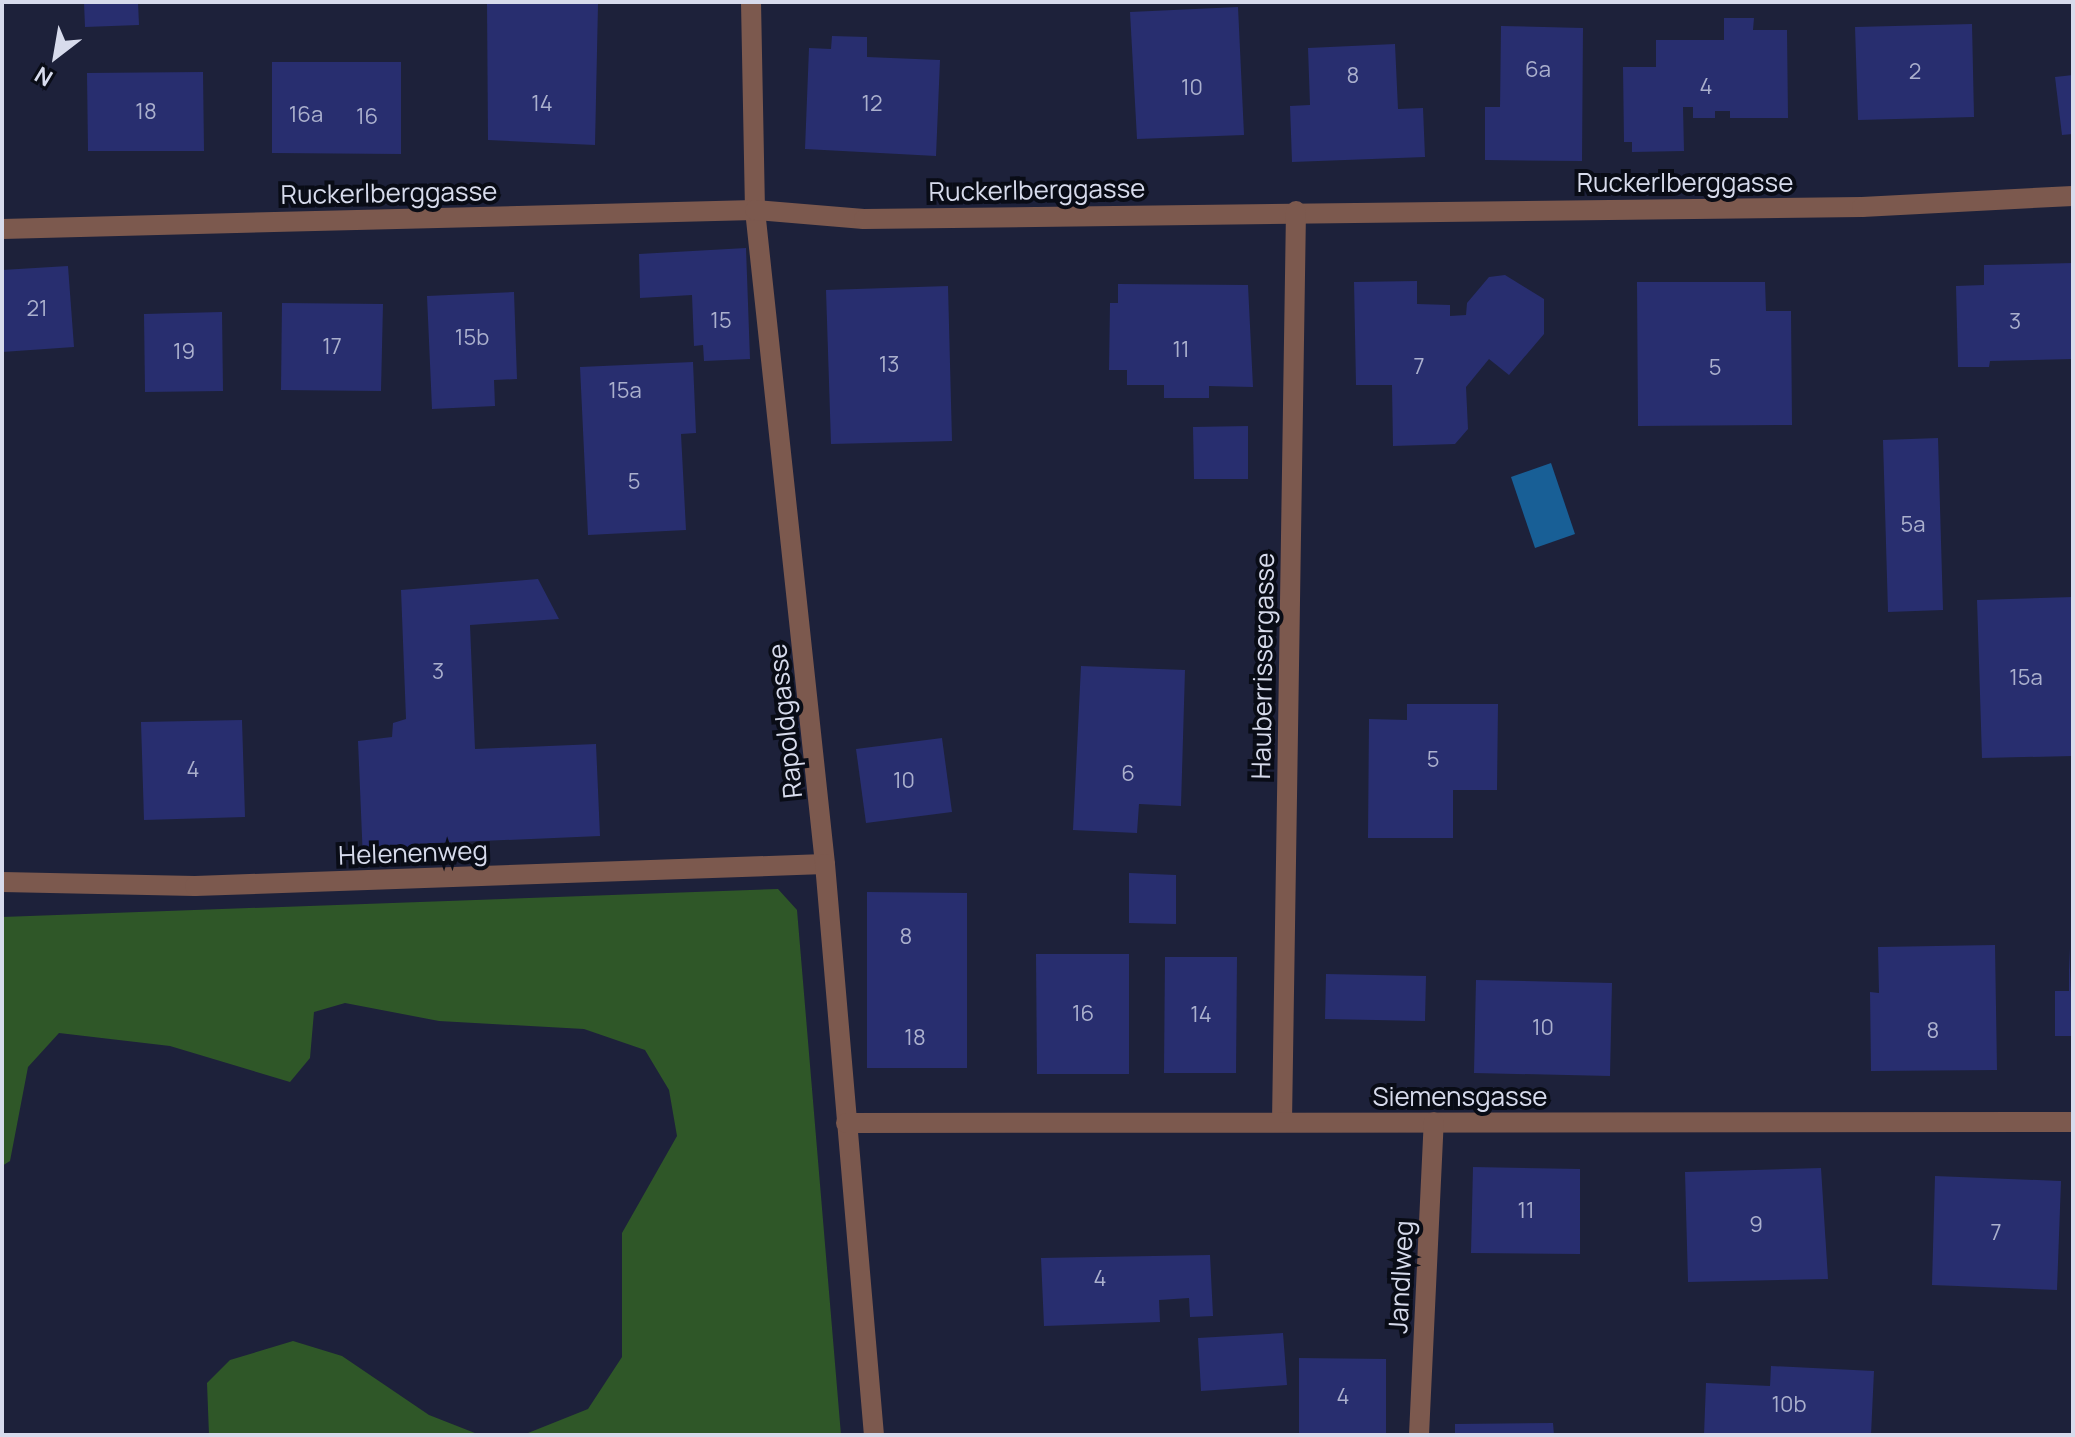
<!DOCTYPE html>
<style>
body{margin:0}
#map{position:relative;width:2075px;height:1437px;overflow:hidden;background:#1d213a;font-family:Manrope,sans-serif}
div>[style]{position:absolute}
.green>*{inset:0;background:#2f5728}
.water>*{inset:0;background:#185f96}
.building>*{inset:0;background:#282e6f}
.lane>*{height:20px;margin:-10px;padding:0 10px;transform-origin:10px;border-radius:10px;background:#7c594e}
.street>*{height:20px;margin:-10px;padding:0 10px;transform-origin:10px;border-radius:10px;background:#7c594e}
span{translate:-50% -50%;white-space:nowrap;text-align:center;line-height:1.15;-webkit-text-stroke:8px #090c16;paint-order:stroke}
.number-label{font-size:22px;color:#abb0cd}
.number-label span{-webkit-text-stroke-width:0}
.street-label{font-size:26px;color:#d7dbec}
.frame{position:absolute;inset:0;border:4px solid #d7dbec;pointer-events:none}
.north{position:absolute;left:16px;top:16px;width:80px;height:80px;-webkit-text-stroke:6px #090c16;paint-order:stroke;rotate:211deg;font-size:22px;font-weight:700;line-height:32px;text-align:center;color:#d7dbec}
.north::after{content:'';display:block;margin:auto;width:28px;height:36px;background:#d7dbec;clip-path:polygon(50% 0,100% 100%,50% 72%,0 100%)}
</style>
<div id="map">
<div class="green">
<div style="clip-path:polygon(778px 889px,797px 910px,841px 1435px,523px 1435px,588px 1409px,622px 1357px,622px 1233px,677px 1136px,669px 1090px,645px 1050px,584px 1029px,439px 1021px,345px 1003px,314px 1012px,310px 1058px,290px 1082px,170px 1046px,59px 1033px,28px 1067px,10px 1161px,2px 1166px,2px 917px)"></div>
<div style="clip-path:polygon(293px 1341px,342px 1356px,429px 1415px,480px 1435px,209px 1435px,207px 1383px,230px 1360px)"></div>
</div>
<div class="water">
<div style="clip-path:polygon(1551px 463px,1575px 534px,1535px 548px,1511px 477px)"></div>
</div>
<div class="building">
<div style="clip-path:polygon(84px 2px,138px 2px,139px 25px,85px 27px)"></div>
<div style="clip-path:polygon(487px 2px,598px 4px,595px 145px,488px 140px)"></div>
<div style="clip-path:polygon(1238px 7px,1244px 135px,1137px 139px,1130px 12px)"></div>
<div style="clip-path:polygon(1724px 18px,1754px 18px,1753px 30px,1787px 30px,1788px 118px,1730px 118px,1730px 111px,1715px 111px,1715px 118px,1693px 118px,1693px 107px,1683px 107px,1684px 151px,1632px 152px,1632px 142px,1624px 142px,1623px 67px,1656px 67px,1656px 40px,1724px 40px)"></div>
<div style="clip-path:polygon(1972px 24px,1974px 117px,1858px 120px,1855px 27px)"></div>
<div style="clip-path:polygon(1501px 26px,1583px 28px,1582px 161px,1485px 160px,1485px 107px,1500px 107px)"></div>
<div style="clip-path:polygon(832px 36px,867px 37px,867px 57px,940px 60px,936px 156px,805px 149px,809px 48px,831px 49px)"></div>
<div style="clip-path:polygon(1395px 44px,1398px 109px,1423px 108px,1425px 157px,1292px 162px,1290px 106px,1310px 105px,1308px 48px)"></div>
<div style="clip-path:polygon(272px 62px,401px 62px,401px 154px,272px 153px)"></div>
<div style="clip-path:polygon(203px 72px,204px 151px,88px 151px,87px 73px)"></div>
<div style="clip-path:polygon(2073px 75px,2073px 134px,2062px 135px,2055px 77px)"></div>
<div style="clip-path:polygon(746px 248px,750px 359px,704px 361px,703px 345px,694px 346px,692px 295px,640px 298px,639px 254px)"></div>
<div style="clip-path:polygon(2073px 263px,2073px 359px,1990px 361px,1989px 367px,1958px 367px,1956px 286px,1984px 285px,1984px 265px)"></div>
<div style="clip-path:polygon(68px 266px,74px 347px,2px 352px,2px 270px)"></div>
<div style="clip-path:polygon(1505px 275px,1544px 299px,1544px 334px,1509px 375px,1489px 359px,1466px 387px,1468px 429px,1455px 444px,1393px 446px,1392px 385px,1356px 385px,1354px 282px,1417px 281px,1417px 304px,1450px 305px,1450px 316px,1466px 315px,1467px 303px,1489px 277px)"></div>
<div style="clip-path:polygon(1637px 282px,1765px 282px,1766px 311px,1791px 311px,1792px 425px,1638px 426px)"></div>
<div style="clip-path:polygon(1118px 284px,1248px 285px,1253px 387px,1209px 386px,1209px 398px,1164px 398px,1164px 385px,1127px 385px,1127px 370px,1109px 370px,1110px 303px,1118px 303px)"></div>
<div style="clip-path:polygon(948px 286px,952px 441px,831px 444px,826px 290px)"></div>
<div style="clip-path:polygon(514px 292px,517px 379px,494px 380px,495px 406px,432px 409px,427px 296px)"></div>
<div style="clip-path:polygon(282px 303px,383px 304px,381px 391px,281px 390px)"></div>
<div style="clip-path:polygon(222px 312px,223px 391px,145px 392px,144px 314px)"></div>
<div style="clip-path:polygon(693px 362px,696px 433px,681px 434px,686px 530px,588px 535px,580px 367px)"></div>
<div style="clip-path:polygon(1248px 426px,1248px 479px,1194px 479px,1193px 427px)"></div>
<div style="clip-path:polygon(1938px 438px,1943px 610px,1888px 612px,1883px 440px)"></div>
<div style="clip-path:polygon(538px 579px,559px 619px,470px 625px,475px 749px,596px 744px,600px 836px,411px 844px,412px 857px,363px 860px,358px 741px,392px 737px,393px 723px,406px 719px,401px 590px)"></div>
<div style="clip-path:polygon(2073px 597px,2073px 756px,1982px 758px,1977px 600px)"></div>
<div style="clip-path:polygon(1081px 666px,1185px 670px,1181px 806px,1139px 804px,1137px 833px,1073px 830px)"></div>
<div style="clip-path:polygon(1407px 704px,1498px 704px,1497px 790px,1453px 790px,1453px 838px,1368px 838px,1369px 719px,1407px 720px)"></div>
<div style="clip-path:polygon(242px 720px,245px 817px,144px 820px,141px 722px)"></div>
<div style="clip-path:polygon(942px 738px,952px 812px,866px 823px,856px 749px)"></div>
<div style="clip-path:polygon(1129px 873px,1176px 875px,1176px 924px,1129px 923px)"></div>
<div style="clip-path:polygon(867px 892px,967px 893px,967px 1068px,867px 1068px)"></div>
<div style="clip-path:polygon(1995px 945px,1997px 1070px,1871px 1071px,1870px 992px,1879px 993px,1878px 947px)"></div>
<div style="clip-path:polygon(2069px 948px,2073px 1036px,2055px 1036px,2055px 991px,2069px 991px)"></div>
<div style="clip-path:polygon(1036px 954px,1129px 954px,1129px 1074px,1037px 1074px)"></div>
<div style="clip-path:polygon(1165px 957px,1237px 957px,1236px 1073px,1164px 1073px)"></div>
<div style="clip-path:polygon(1326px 974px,1426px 976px,1425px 1021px,1325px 1019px)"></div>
<div style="clip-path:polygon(1476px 980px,1612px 983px,1610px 1076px,1474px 1073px)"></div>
<div style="clip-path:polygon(1473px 1167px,1580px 1169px,1580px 1254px,1471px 1253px)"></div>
<div style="clip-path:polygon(1821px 1168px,1828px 1279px,1688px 1282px,1685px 1172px)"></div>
<div style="clip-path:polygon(1935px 1176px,2061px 1181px,2057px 1290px,1932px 1285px)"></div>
<div style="clip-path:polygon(1210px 1255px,1213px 1316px,1190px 1317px,1189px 1298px,1159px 1300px,1160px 1322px,1044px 1326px,1041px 1258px)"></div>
<div style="clip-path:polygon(1283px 1333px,1287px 1385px,1201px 1391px,1198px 1338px)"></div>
<div style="clip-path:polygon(1299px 1358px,1386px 1359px,1386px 1435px,1299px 1435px)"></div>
<div style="clip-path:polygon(1771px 1366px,1874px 1371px,1871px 1435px,1704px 1435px,1706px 1383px,1770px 1386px)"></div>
<div style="clip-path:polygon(1553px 1423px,1554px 1435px,1455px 1435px,1455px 1424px)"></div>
</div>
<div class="lane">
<div style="left:2px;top:882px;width:193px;rotate:1.2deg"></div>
<div style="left:195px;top:886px;width:630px;rotate:-2deg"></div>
</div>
<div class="street">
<div style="left:751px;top:2px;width:208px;rotate:88.9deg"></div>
<div style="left:755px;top:210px;width:658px;rotate:83.89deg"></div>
<div style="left:825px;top:864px;width:573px;rotate:85.1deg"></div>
<div style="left:2px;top:229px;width:753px;rotate:-1.45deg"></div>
<div style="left:755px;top:210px;width:109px;rotate:4.7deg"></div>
<div style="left:864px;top:219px;width:998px;rotate:-0.69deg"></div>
<div style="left:1862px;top:207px;width:211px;rotate:-3deg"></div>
<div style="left:1282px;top:1122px;width:911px;rotate:-89.12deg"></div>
<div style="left:846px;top:1123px;width:1227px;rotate:-0.05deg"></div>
<div style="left:1419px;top:1435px;width:313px;rotate:-87.3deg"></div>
</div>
<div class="number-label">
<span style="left:1538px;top:70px">6a</span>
<span style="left:1915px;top:72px">2</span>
<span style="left:1353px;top:76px">8</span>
<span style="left:1706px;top:87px">4</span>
<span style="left:1192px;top:88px">10</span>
<span style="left:542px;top:104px">14</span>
<span style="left:872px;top:104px">12</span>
<span style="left:146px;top:112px">18</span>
<span style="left:306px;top:115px">16a</span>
<span style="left:367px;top:117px">16</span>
<span style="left:37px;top:309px">21</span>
<span style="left:721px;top:321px">15</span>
<span style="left:2015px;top:322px">3</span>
<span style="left:472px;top:338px">15b</span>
<span style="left:332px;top:347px">17</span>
<span style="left:1181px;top:350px">11</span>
<span style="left:184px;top:352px">19</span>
<span style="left:889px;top:365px">13</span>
<span style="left:1419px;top:367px">7</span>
<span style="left:1715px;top:368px">5</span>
<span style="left:625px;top:391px">15a</span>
<span style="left:634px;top:482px">5</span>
<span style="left:1913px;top:525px">5a</span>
<span style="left:438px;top:672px">3</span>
<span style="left:2026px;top:678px">15a</span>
<span style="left:1433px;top:760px">5</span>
<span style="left:193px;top:770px">4</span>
<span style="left:1128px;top:774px">6</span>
<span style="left:904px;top:781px">10</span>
<span style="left:906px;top:937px">8</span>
<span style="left:1083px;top:1014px">16</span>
<span style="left:1201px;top:1015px">14</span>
<span style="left:1543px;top:1028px">10</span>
<span style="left:1933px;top:1031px">8</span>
<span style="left:915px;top:1038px">18</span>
<span style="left:1526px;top:1211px">11</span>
<span style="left:1756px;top:1225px">9</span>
<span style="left:1996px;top:1233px">7</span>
<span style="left:1100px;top:1279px">4</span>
<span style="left:1343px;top:1397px">4</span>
<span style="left:1789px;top:1405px">10b</span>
</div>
<div class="street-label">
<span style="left:1685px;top:183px">Ruckerlberggasse</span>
<span style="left:1037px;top:190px;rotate:-1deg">Ruckerlberggasse</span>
<span style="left:389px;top:193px;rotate:-1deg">Ruckerlberggasse</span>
<span style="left:1263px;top:666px;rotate:-89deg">Hauberrissergasse</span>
<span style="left:785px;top:721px;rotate:-96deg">Rapoldgasse</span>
<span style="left:413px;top:853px;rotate:-2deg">Helenenweg</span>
<span style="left:1460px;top:1097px">Siemensgasse</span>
<span style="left:1401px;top:1277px;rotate:-87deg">Jandlweg</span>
</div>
<div class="frame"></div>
<div class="north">N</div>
</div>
